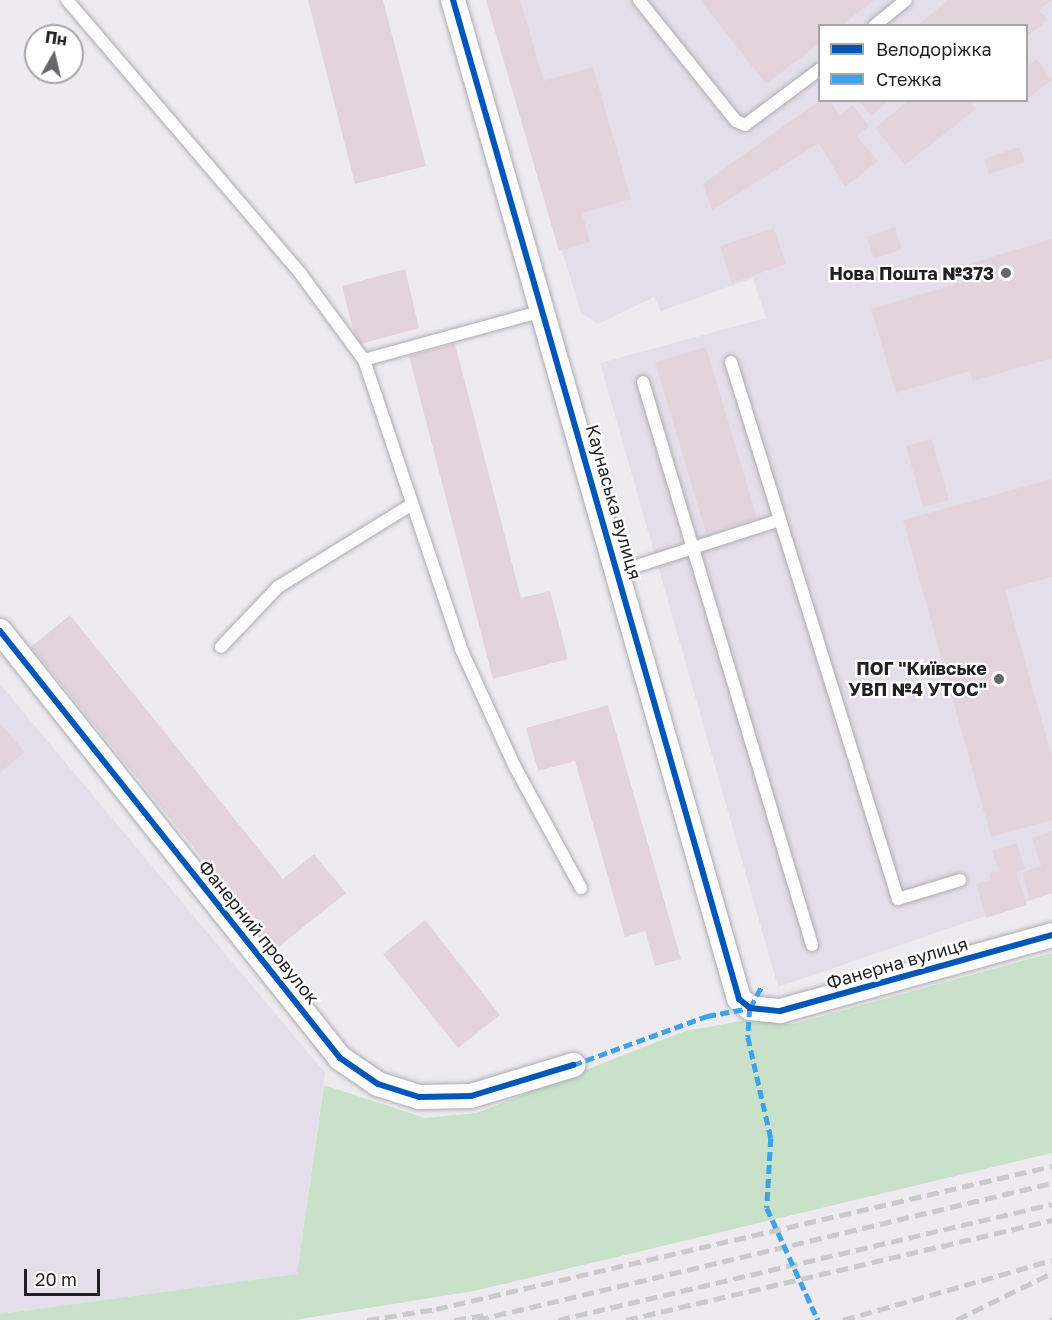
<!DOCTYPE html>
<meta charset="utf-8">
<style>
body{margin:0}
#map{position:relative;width:1052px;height:1320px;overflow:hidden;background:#edebf0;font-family:"Golos Text",sans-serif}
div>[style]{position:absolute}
.built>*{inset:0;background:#e4deea}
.green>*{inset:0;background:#c9e1c9}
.building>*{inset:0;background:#e3d4db}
.roads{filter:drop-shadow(0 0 2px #adacb0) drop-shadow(0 0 2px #adacb0)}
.service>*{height:12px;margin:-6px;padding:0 6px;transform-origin:6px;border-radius:6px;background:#fcfcfd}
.minor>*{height:24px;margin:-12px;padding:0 12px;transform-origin:12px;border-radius:12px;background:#fcfcfd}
.rail>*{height:4.5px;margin-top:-2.25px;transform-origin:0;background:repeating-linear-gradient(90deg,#cacacb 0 12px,transparent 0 18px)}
.quiet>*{height:4.5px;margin-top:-2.25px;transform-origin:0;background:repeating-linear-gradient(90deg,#3da2ea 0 9px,transparent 0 13.5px)}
.cycleway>*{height:6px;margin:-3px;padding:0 3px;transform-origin:3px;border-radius:3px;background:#0057b8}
.dots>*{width:16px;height:16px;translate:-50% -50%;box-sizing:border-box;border:3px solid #fff;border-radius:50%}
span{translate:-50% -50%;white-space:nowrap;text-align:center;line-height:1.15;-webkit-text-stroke:4.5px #fff;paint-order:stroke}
.poi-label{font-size:18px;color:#201f22;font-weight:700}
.right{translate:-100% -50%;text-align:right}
.street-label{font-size:18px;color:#201f22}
.legend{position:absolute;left:818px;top:24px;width:210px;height:78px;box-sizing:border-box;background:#fff;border:2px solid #a6a5a7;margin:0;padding:8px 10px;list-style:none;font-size:18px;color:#201f22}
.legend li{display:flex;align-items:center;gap:12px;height:30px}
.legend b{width:30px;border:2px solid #a6a5a7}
.north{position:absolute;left:24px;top:24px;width:60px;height:60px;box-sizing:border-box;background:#fff;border:2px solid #a6a5a7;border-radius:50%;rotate:8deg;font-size:16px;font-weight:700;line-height:24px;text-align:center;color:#201f22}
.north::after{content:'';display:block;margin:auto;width:21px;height:27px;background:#68666a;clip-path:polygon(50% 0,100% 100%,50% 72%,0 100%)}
.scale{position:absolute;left:24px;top:1269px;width:76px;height:27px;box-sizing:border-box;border:3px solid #201f22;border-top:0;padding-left:8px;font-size:18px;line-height:21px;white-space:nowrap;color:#201f22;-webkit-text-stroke:4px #fff;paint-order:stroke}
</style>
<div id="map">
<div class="built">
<div style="clip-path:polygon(evenodd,486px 0,1052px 0,1052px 893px,778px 987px,600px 363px,766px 318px,753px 278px,661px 311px,654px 297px,598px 324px,581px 313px,486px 0,820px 26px,1026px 26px,1026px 100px,820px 100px,820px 26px)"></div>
<div style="clip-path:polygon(0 684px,325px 1073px,297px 1274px,0 1314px)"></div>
</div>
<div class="green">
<div style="clip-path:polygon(1052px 953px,1052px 1153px,474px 1291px,294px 1320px,0 1320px,0 1314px,297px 1274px,324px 1085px,425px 1118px,477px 1113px,685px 1031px,747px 1020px,793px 1024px)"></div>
</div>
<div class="building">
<div style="clip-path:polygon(308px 0,383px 0,426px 166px,355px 184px)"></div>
<div style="clip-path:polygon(486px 0,520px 0,544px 81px,593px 67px,631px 199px,582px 213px,590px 242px,559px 251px)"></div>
<div style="clip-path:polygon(700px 0,874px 0,841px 26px,820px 26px,820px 43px,766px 84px)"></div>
<div style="clip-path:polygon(948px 0,1052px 0,1039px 10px,1048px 20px,1026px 37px,1026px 26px,917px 26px)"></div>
<div style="clip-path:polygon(1037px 59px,1052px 80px,1026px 100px,1026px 67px)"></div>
<div style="clip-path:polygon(820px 100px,829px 100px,840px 115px,853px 105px,869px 126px,857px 136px,878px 161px,845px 187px,819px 143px,712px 210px,703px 184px)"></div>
<div style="clip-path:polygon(859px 100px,890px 100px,871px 116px)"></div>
<div style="clip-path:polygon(909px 100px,969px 100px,976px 109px,905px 165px,875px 128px)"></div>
<div style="clip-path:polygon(1019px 147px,1025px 162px,989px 174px,984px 159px)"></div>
<div style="clip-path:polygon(895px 227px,902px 249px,874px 259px,867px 237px)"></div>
<div style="clip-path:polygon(774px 228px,786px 264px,732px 283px,720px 246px)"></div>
<div style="clip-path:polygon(1052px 239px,1052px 358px,973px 381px,970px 371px,896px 393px,871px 309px,963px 282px,959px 267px)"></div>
<div style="clip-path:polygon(405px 269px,419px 328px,357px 345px,342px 286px)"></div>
<div style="clip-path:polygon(455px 344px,521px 598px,550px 591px,568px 659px,493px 679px,409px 356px)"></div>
<div style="clip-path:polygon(706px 347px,757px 518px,706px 533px,655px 362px)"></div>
<div style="clip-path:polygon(932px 439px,949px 500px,923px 507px,906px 446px)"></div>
<div style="clip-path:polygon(1052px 479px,1052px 577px,1005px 590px,1052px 757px,1052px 820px,991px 837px,903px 520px)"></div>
<div style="clip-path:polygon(70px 615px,283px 879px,314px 854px,346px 893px,276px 949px,31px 647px)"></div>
<div style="clip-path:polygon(608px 705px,681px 959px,655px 966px,645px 931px,625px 937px,575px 761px,538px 771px,526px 728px)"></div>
<div style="clip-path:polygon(0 723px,25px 752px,0 773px)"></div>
<div style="clip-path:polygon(1052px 831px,1052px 893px,1030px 900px,1022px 872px,1041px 866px,1032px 838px)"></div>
<div style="clip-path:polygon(1017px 843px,1025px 869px,1016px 872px,1027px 905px,986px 918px,976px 884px,991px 880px,989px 873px,999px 871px,992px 851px)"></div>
<div style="clip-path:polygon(425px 920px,500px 1015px,458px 1048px,383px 954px)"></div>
</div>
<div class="roads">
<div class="service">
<div style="left:67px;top:0;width:359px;rotate:49.5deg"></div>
<div style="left:300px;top:273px;width:108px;rotate:53.7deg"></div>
<div style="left:364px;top:360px;width:305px;rotate:71.4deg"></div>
<div style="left:461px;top:649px;width:130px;rotate:65.4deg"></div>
<div style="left:515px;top:767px;width:138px;rotate:61.4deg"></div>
<div style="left:639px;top:0;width:155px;rotate:51.3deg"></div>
<div style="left:736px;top:121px;width:10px;rotate:24deg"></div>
<div style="left:745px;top:125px;width:94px;rotate:-36.7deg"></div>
<div style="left:874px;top:26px;width:41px;rotate:-39.1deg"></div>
<div style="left:364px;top:360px;width:186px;rotate:-15.3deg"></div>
<div style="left:731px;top:362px;width:562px;rotate:72.72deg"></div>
<div style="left:898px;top:899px;width:65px;rotate:-17deg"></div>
<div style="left:643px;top:382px;width:588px;rotate:73.29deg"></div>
<div style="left:618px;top:572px;width:170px;rotate:-17.8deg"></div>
<div style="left:221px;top:647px;width:83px;rotate:-46.5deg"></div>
<div style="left:278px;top:587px;width:156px;rotate:-31.7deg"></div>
</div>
<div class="minor">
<div style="left:453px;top:0;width:1039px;rotate:74.02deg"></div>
<div style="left:739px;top:999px;width:14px;rotate:39deg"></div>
<div style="left:750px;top:1008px;width:30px;rotate:6deg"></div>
<div style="left:780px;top:1011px;width:282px;rotate:-15.6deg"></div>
<div style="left:0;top:631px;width:546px;rotate:51.47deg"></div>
<div style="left:340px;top:1058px;width:46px;rotate:34.4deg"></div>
<div style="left:378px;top:1084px;width:43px;rotate:17.6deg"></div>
<div style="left:419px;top:1097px;width:52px;rotate:-1.1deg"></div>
<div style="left:471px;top:1096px;width:107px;rotate:-16.9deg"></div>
</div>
</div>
<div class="rail">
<div style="left:367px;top:1320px;width:70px;rotate:-9.1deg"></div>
<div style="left:436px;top:1309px;width:632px;rotate:-13.07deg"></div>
<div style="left:454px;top:1320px;width:30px;rotate:-9deg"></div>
<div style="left:477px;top:1320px;width:591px;rotate:-13.4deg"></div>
<div style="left:558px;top:1320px;width:507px;rotate:-13.21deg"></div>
<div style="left:626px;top:1320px;width:438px;rotate:-13.2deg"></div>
<div style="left:843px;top:1320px;width:217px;rotate:-16deg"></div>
<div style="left:956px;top:1320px;width:107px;rotate:-26.1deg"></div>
<div style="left:1050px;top:1320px;width:2px;rotate:-27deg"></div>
</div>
<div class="quiet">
<div style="left:750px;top:1008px;width:29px;rotate:94deg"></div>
<div style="left:748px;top:1037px;width:104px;rotate:77.2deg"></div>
<div style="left:771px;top:1138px;width:70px;rotate:93.3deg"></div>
<div style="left:767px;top:1208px;width:123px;rotate:65.5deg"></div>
<div style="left:573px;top:1065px;width:143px;rotate:-20.1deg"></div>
<div style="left:707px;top:1016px;width:44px;rotate:-10.5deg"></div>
<div style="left:750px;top:1008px;width:26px;rotate:-62deg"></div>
</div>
<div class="cycleway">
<div style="left:453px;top:0;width:1039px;rotate:74.02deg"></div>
<div style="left:739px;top:999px;width:14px;rotate:39deg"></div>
<div style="left:750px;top:1008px;width:30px;rotate:6deg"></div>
<div style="left:780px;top:1011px;width:282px;rotate:-15.6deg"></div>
<div style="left:0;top:631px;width:546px;rotate:51.47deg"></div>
<div style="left:340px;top:1058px;width:46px;rotate:34.4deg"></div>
<div style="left:378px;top:1084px;width:43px;rotate:17.6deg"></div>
<div style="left:419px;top:1097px;width:52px;rotate:-1.1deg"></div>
<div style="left:471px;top:1096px;width:107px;rotate:-16.9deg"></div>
</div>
<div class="dots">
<div style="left:1006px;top:273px;background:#68666a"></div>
<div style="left:999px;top:679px;background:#68666a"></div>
</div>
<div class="poi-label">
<span class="right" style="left:994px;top:273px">Нова Пошта №373</span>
<span class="right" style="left:987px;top:679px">ПОГ "Київське<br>УВП №4 УТОС"</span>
</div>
<div class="street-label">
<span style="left:614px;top:502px;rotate:74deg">Каунаська вулиця</span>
<span style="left:259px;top:932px;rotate:51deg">Фанерний провулок</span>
<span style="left:897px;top:963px;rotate:-16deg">Фанерна вулиця</span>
</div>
<ul class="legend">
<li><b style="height:8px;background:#0057b8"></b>Велодоріжка</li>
<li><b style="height:8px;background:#3da2ea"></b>Стежка</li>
</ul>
<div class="north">Пн</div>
<div class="scale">20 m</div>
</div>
